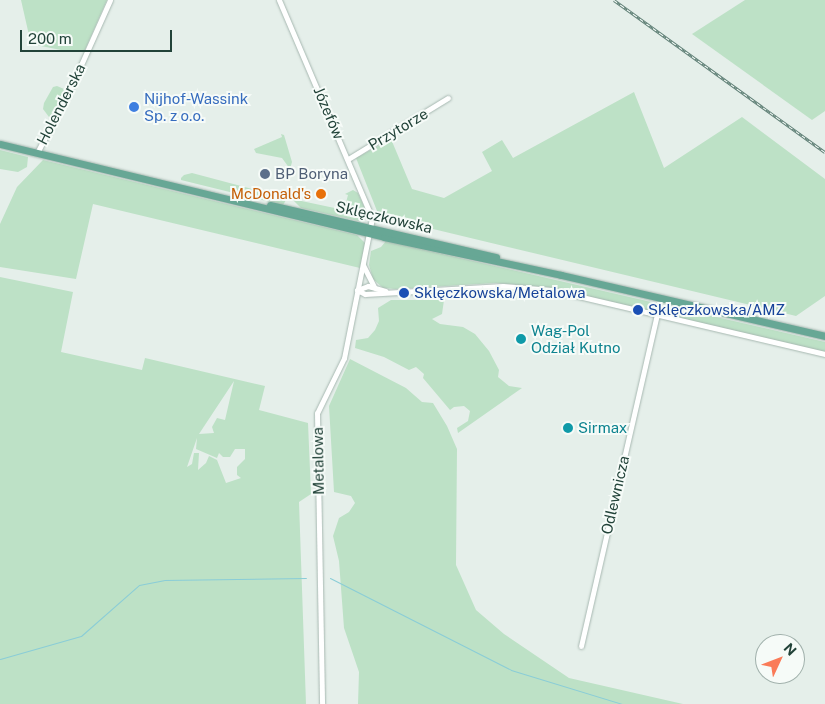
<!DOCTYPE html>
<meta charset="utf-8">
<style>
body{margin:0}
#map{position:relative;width:825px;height:704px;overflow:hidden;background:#e5efea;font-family:"Public Sans",sans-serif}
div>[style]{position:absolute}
.green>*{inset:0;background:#bde1c6}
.stream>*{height:1px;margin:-0.5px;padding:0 0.5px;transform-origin:0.5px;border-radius:0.5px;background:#8acdd7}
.roads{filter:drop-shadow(0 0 1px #a7b8b1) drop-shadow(0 0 1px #a7b8b1)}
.minor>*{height:5px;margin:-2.5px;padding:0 2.5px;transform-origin:2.5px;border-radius:2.5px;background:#fff}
.major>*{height:7px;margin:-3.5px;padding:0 3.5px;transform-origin:3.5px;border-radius:3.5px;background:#67a795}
.rail>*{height:3px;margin-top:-1.5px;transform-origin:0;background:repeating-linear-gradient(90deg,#f6fbf8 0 4px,#5d7e74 0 8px);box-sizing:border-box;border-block:1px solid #5d7e74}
.dots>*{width:14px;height:14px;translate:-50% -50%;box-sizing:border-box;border:2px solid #f6fbf8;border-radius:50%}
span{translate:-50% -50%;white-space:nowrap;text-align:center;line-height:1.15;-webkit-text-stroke:4px #f6fbf8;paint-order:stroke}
.shop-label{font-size:15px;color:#366cbe}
.left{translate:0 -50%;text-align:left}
.street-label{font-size:15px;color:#224339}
.service-label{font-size:15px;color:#4e5e75}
.food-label{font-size:15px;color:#c56008}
.right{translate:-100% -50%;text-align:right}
.transit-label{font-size:15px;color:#164399}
.culture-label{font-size:15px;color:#0d838f}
.north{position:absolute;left:755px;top:634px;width:50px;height:50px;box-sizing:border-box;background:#f6fbf8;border:1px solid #a1b1ac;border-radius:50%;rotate:47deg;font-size:14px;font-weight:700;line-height:20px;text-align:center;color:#224339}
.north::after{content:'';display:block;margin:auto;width:18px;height:22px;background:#fa7b58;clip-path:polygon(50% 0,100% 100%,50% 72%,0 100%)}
.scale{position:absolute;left:20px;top:30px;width:152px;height:22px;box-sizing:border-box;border:2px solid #224339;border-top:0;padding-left:6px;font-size:15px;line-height:18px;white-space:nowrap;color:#224339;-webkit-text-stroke:4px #f6fbf8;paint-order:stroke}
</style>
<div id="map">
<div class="green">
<div style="clip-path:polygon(21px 0,107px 0,85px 50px,71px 52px,31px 44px)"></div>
<div style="clip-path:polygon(745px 0,825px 0,825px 111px,812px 120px,692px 34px)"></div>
<div style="clip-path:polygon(57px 86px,64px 89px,65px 94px,52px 117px,49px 117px,43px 109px,44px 103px,53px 87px)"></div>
<div style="clip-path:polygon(634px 92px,664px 168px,742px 117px,825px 179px,825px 296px,796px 316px,379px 216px,356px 158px,391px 139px,412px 189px,444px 198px,492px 171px,482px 152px,502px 140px,513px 158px)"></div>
<div style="clip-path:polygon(281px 134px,284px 135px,292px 162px,290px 169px,282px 158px,256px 153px,254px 149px,282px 137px)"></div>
<div style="clip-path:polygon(0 150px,28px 157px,27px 167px,18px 172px,0 169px)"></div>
<div style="clip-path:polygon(43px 160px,357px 235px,365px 243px,360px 268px,93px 204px,76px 279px,0 267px,0 224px,17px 187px)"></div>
<div style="clip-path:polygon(192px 173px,282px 197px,286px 200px,283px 205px,181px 180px,181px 178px,184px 175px)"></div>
<div style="clip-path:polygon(353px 190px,358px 193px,368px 215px,363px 222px,301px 208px,292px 199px,344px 210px,348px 195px,345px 194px)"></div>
<div style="clip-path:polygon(386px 241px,825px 342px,825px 352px,552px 288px,496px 283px,395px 289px,383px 288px,373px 279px,369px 265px,371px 251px,381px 247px)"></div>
<div style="clip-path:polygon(evenodd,0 277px,73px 292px,61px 352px,142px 370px,145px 358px,265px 386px,259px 410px,308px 423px,311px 494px,299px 502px,306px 704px,0 704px,0 277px,234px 381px,225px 420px,217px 418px,212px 427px,214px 433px,199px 434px,234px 381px,0 277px,197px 438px,196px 449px,217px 458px,219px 453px,223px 457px,230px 457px,235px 449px,245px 449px,245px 459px,237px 467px,237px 475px,241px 478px,226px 483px,217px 460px,209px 456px,206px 463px,198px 470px,199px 453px,194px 453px,192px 464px,187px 467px,197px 438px)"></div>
<div style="clip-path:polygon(391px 300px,444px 300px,442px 314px,432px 319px,440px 324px,463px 327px,475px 334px,489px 351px,499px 370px,498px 377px,509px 386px,522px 388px,458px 433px,457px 428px,468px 421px,470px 411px,464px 406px,454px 407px,450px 410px,423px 378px,424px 374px,416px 367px,409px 370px,384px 357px,355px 348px,356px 340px,368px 338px,375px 330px,379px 321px,378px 308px)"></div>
<div style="clip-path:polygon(350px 359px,406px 388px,422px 402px,433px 403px,447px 426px,457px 449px,456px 565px,476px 610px,504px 634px,569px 678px,683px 704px,358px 704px,359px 672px,344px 628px,339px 561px,333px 536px,339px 518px,349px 512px,355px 503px,351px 496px,334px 492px,329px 406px)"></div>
</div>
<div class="stream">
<div style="left:330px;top:578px;width:203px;rotate:26.9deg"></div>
<div style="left:511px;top:670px;width:116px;rotate:17deg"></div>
<div style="left:0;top:659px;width:84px;rotate:-15.9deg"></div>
<div style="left:81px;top:636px;width:77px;rotate:-41.3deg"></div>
<div style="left:139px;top:585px;width:25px;rotate:-11deg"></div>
<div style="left:164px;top:580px;width:142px;rotate:-0.8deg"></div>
</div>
<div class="roads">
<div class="minor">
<div style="left:279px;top:0;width:237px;rotate:66.9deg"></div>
<div style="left:372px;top:218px;width:143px;rotate:101.3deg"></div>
<div style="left:344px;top:358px;width:61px;rotate:116.1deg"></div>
<div style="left:317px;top:413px;width:291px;rotate:89deg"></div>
<div style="left:37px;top:153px;width:76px;rotate:-62.8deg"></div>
<div style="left:72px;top:85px;width:93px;rotate:-65.9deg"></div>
<div style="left:348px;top:159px;width:117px;rotate:-31.4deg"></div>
<div style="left:363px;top:265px;width:25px;rotate:63deg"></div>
<div style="left:357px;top:290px;width:9px;rotate:27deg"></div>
<div style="left:365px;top:294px;width:138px;rotate:-3.3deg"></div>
<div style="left:503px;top:286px;width:49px;rotate:4.7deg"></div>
<div style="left:552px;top:290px;width:280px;rotate:13.2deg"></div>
<div style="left:357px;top:290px;width:12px;rotate:-20deg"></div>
<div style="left:368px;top:286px;width:18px;rotate:16deg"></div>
<div style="left:581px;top:646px;width:341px;rotate:-77.1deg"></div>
</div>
<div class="major">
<div style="left:0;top:144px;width:395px;rotate:13.6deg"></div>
<div style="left:384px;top:237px;width:181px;rotate:12.1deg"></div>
<div style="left:561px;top:275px;width:271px;rotate:13deg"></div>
<div style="left:270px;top:205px;width:232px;rotate:13deg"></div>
</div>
</div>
<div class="rail">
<div style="left:614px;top:0;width:260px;rotate:35.8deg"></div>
</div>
<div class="dots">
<div style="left:134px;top:107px;background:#3f7fe0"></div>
<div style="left:265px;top:174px;background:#5c6f8a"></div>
<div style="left:321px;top:194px;background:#e8710a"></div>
<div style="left:404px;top:293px;background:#1a4fb4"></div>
<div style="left:638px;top:310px;background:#1a4fb4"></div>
<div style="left:521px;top:339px;background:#0f9aa8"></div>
<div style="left:568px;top:428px;background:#0f9aa8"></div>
</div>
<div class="shop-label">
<span class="left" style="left:144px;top:107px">Nijhof-Wassink<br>Sp. z o.o.</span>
</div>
<div class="street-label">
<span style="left:61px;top:104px;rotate:-63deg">Holenderska</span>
<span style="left:329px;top:113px;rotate:67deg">Józefów</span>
<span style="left:398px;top:129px;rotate:-31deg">Przytorze</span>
<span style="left:384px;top:217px;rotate:13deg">Sklęczkowska</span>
<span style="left:318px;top:461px;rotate:-91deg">Metalowa</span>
<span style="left:615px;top:495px;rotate:-77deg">Odlewnicza</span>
</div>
<div class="service-label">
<span class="left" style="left:275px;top:174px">BP Boryna</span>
</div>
<div class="food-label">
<span class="right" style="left:311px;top:194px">McDonald's</span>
</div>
<div class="transit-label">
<span class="left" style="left:414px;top:293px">Sklęczkowska/Metalowa</span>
<span class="left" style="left:648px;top:310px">Sklęczkowska/AMZ</span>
</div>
<div class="culture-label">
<span class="left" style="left:531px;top:339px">Wag-Pol<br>Odział Kutno</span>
<span class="left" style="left:578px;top:428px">Sirmax</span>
</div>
<div class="north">N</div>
<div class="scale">200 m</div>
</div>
